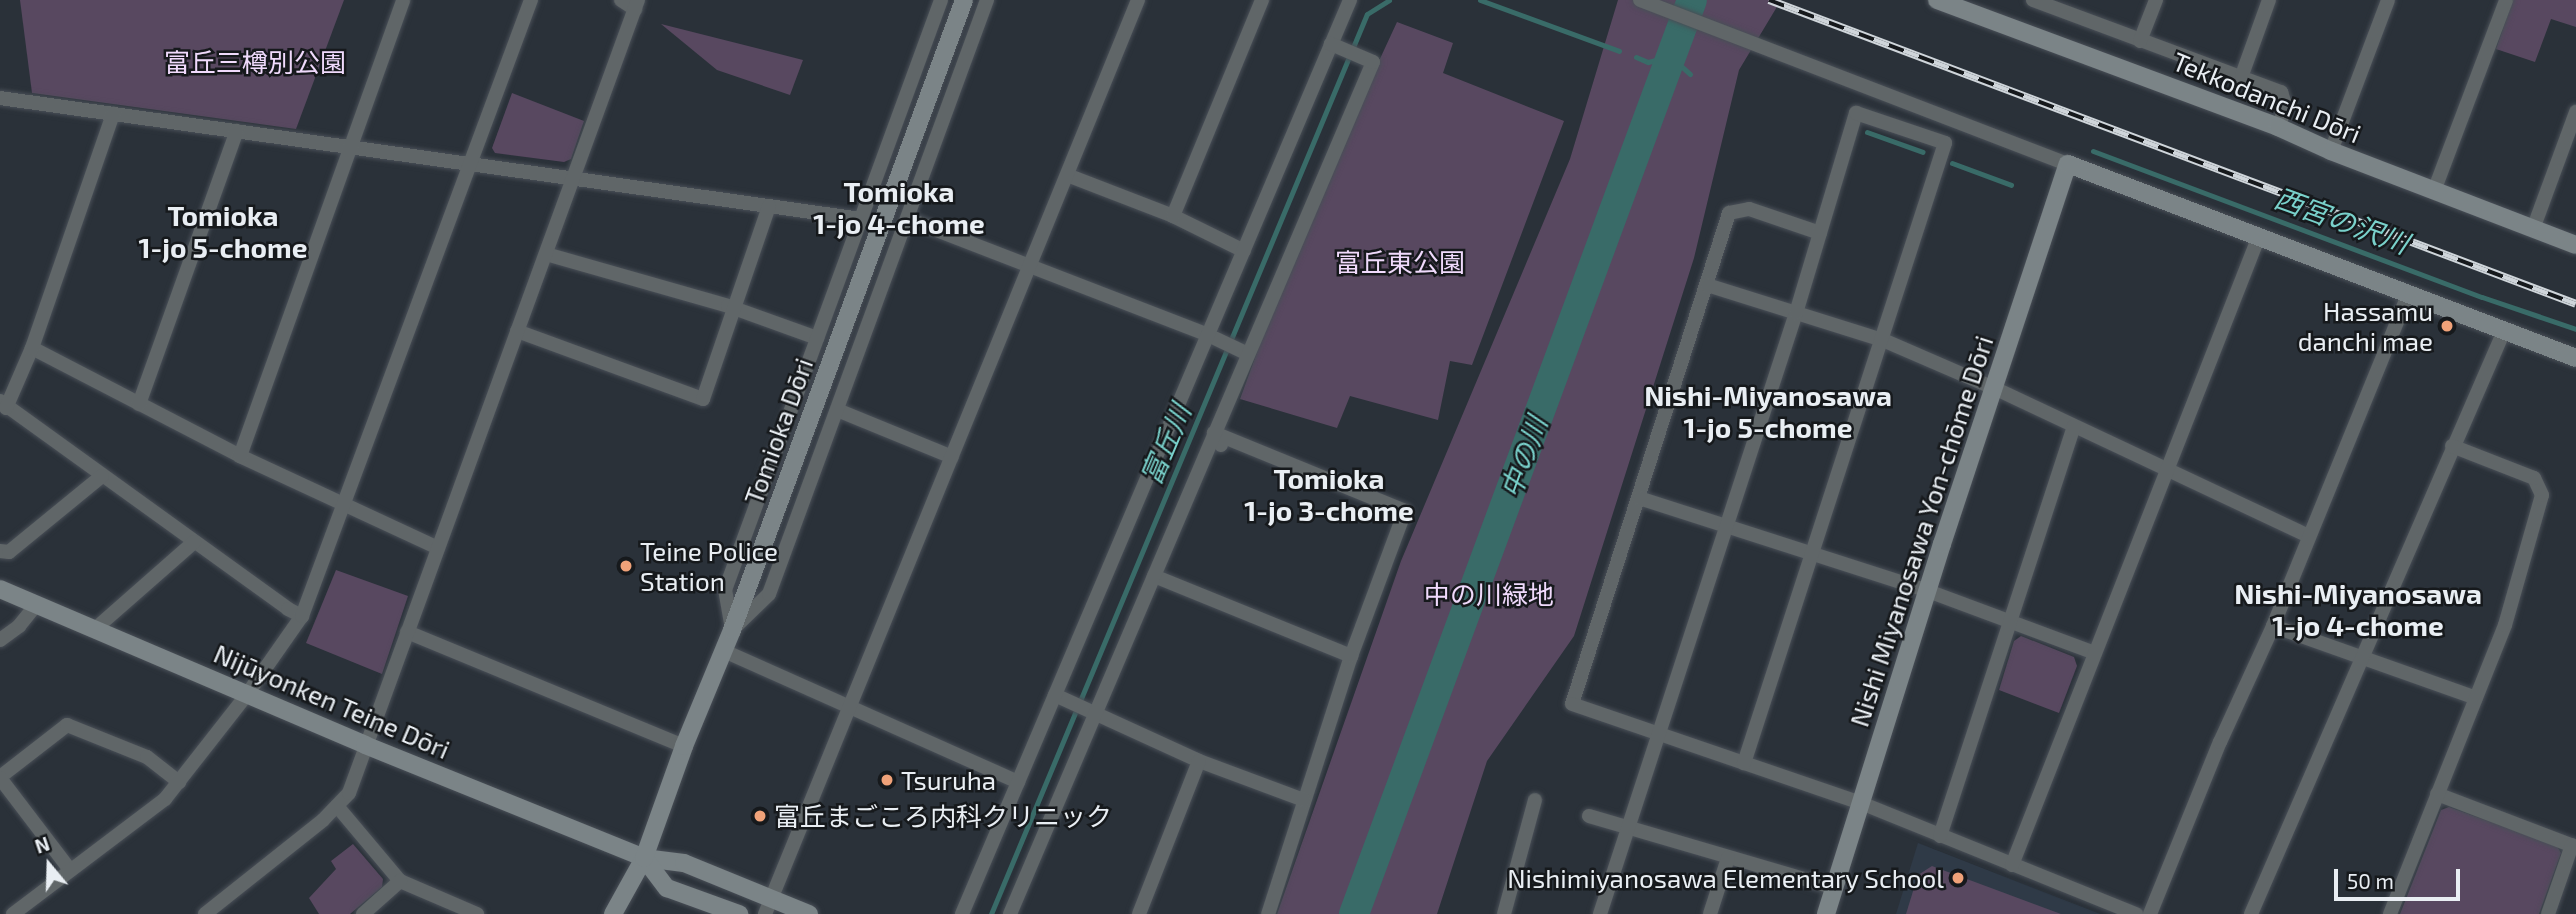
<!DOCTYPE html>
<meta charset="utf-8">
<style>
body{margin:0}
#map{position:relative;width:2576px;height:914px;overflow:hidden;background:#2a3139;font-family:"Exo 2","Noto Sans JP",sans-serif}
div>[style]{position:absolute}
.built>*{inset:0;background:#2f3a47}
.green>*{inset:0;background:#584860}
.stream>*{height:5px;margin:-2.5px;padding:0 2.5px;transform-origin:2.5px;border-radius:2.5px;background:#396b68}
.river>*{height:30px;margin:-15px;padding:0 15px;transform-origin:15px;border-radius:15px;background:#396b68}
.roads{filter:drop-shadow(0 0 2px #494f57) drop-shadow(0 0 2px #494f57)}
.street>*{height:14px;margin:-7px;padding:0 7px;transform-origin:7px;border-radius:7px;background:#606668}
.secondary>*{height:18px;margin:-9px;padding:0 9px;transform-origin:9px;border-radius:9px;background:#7b8487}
.rail>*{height:8px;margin-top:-4px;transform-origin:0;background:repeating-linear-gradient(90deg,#16191c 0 16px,#cfd5da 0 32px);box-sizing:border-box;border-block:2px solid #cfd5da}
.dots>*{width:19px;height:19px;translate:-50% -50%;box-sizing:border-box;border:4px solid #16191c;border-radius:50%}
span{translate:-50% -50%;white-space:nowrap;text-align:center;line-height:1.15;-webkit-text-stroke:5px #16191c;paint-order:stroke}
.park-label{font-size:26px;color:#f0dafc}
.street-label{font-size:26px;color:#e9eef3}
.poi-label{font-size:26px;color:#e9eef3}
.right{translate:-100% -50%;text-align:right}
.left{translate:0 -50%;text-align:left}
.neighbourhood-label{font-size:28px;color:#e9eef3;font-weight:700}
.water-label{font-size:28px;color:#79d1cb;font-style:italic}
.north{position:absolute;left:14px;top:830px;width:70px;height:70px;-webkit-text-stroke:5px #16191c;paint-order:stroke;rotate:341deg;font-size:19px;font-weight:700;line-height:28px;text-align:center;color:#e9eef3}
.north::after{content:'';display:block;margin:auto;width:24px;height:32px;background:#e9eef3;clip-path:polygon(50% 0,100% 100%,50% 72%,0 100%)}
.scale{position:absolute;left:2334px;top:869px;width:126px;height:32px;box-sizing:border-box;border:4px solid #e9eef3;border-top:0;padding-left:9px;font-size:21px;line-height:24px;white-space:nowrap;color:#e9eef3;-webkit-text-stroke:5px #16191c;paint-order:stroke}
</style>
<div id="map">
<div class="built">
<div style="clip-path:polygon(1918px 843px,2100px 914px,1896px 914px)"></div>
</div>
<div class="green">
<div style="clip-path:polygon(20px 0,344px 0,296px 129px,32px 93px)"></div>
<div style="clip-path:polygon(1618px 0,1781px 0,1739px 70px,1694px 258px,1574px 636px,1487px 761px,1437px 914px,1277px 914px,1401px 561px,1570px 159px)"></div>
<div style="clip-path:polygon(2513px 0,2576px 0,2576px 27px,2551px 19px,2535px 62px,2496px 49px)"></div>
<div style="clip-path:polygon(1397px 22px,1453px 43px,1443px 73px,1564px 121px,1472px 365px,1450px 361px,1438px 420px,1350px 396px,1337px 428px,1240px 399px,1305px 221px)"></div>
<div style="clip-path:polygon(661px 24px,803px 60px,790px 95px,717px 70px)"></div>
<div style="clip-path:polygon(512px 93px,584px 121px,571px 159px,564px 162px,495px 153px,492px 148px)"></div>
<div style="clip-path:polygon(336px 570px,408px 596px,382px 674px,306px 643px)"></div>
<div style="clip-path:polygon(2021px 636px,2074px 657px,2077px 666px,2059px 713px,1999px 690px,2014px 641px)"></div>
<div style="clip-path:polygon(2449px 807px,2557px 846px,2561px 853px,2539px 914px,2400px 914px,2441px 810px)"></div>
<div style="clip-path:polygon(353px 844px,383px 879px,382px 887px,350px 914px,319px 914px,309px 898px,336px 869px,331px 861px)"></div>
<div style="clip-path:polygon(1932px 866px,2061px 914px,1906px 914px,1918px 875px)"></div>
</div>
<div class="stream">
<div style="left:1480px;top:0;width:148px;rotate:20.1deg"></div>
<div style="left:1636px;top:57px;width:13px;rotate:23deg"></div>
<div style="left:1648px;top:62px;width:23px;rotate:-15deg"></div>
<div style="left:1670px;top:56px;width:27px;rotate:42deg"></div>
<div style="left:1867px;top:132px;width:59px;rotate:19.7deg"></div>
<div style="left:2093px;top:151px;width:415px;rotate:20.6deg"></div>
<div style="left:2482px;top:297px;width:99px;rotate:18.8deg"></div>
<div style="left:1952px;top:163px;width:63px;rotate:20.4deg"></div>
<div style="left:991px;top:914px;width:975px;rotate:-67.33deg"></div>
<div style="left:1367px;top:14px;width:26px;rotate:-32deg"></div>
</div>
<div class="river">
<div style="left:1354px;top:914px;width:974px;rotate:-69.71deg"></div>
</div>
<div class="roads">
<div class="street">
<div style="left:621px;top:0;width:17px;rotate:33deg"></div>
<div style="left:1640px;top:0;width:458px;rotate:21deg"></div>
<div style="left:2033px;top:0;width:265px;rotate:20.4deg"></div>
<div style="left:2281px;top:92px;width:16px;rotate:72deg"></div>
<div style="left:2286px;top:107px;width:22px;rotate:112deg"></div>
<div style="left:2140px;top:41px;width:44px;rotate:-68.7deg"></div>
<div style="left:2242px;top:75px;width:80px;rotate:-70.2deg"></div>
<div style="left:0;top:98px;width:869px;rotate:8deg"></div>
<div style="left:2331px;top:151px;width:161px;rotate:-69.3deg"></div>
<div style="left:1067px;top:175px;width:114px;rotate:21.1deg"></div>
<div style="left:1173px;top:216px;width:79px;rotate:26.2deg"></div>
<div style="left:2434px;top:191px;width:204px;rotate:-69.3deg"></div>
<div style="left:1173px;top:216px;width:234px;rotate:-67.6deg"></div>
<div style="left:908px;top:219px;width:322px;rotate:21.1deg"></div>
<div style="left:1208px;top:335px;width:44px;rotate:25.4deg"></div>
<div style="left:2533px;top:229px;width:125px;rotate:-69.8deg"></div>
<div style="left:1820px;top:233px;width:75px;rotate:-161.3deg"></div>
<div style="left:1749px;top:209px;width:20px;rotate:169deg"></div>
<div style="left:1729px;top:213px;width:515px;rotate:107.73deg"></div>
<div style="left:1572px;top:704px;width:305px;rotate:18.9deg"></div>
<div style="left:1861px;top:803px;width:297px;rotate:22deg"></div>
<div style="left:546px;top:254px;width:189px;rotate:15.9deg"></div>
<div style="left:728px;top:306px;width:95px;rotate:19.8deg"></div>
<div style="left:1707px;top:285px;width:184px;rotate:17.4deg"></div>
<div style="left:1883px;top:340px;width:121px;rotate:23.4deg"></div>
<div style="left:1994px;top:388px;width:348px;rotate:25.2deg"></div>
<div style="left:517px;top:331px;width:198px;rotate:20.1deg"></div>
<div style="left:703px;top:399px;width:204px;rotate:-71.1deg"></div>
<div style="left:32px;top:348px;width:234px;rotate:27.4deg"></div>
<div style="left:240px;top:456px;width:218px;rotate:24.9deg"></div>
<div style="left:0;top:401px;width:355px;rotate:35.8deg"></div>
<div style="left:288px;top:609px;width:16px;rotate:27deg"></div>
<div style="left:139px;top:404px;width:290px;rotate:-70.3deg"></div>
<div style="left:6px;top:408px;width:65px;rotate:-66.6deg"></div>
<div style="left:32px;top:348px;width:248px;rotate:-70.9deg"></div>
<div style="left:837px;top:410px;width:124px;rotate:22.2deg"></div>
<div style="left:1221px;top:445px;width:14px;rotate:-120deg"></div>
<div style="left:1214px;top:433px;width:206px;rotate:22.2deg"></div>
<div style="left:1405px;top:511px;width:155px;rotate:110.4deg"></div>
<div style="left:1351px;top:656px;width:271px;rotate:107.8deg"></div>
<div style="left:240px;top:456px;width:484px;rotate:-70.3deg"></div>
<div style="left:1639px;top:498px;width:304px;rotate:17.8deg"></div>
<div style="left:1928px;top:591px;width:178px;rotate:20.4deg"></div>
<div style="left:0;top:551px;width:9px;rotate:6deg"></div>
<div style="left:9px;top:552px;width:120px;rotate:-39.3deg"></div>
<div style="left:1154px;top:576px;width:213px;rotate:22.1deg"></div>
<div style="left:2273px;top:626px;width:215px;rotate:19.5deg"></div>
<div style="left:95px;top:629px;width:132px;rotate:-41.3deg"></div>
<div style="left:732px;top:629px;width:40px;rotate:-100deg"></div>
<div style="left:725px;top:590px;width:628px;rotate:-69.89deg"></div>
<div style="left:733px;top:629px;width:50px;rotate:-44.2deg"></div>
<div style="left:769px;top:594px;width:633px;rotate:-69.85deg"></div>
<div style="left:407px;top:632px;width:300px;rotate:22.4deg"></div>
<div style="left:0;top:640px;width:24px;rotate:-36deg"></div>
<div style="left:19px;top:626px;width:28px;rotate:-51deg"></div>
<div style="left:724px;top:651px;width:322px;rotate:24deg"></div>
<div style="left:1055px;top:695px;width:158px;rotate:24.6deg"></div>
<div style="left:1199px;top:761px;width:112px;rotate:20.4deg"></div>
<div style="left:0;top:777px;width:85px;rotate:-37.8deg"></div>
<div style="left:67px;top:725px;width:86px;rotate:21.8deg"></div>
<div style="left:147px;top:757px;width:41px;rotate:38deg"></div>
<div style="left:0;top:778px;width:116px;rotate:52.7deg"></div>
<div style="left:2437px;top:794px;width:149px;rotate:20.9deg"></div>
<div style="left:337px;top:806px;width:98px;rotate:50deg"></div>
<div style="left:400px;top:881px;width:84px;rotate:23.2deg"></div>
<div style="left:1589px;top:816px;width:256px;rotate:16.3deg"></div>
<div style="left:1940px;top:836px;width:431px;rotate:-71.9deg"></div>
<div style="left:2012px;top:865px;width:676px;rotate:-68.56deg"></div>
<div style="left:13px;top:914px;width:191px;rotate:-37.1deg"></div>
<div style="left:165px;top:799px;width:135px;rotate:-51.9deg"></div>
<div style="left:248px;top:693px;width:94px;rotate:-55deg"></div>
<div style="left:302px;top:616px;width:657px;rotate:-69.61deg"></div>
<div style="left:205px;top:914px;width:151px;rotate:-38.5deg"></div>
<div style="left:323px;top:820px;width:37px;rotate:-46deg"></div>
<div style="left:349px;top:793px;width:844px;rotate:-69.98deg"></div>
<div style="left:363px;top:914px;width:50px;rotate:-41.7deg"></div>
<div style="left:765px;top:914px;width:987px;rotate:-67.8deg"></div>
<div style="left:962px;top:914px;width:993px;rotate:-67deg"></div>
<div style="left:1010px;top:914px;width:926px;rotate:-66.92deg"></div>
<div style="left:1373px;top:62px;width:46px;rotate:-156.8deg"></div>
<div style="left:1139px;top:914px;width:164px;rotate:-68.6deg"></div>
<div style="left:1504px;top:914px;width:118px;rotate:-74.8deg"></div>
<div style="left:1600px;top:914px;width:632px;rotate:-71.94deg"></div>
<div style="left:1796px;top:313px;width:209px;rotate:-73.3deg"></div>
<div style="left:1856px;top:113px;width:94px;rotate:18.6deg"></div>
<div style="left:1945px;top:143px;width:652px;rotate:107.96deg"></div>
<div style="left:1710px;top:914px;width:59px;rotate:-72.2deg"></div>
<div style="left:2150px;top:914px;width:186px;rotate:-67.9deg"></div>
<div style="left:2220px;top:742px;width:128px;rotate:-65.4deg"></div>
<div style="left:2273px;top:626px;width:360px;rotate:-67.8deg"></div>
<div style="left:2251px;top:914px;width:636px;rotate:-66.54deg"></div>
<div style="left:2390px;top:914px;width:311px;rotate:-68.3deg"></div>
<div style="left:2505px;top:625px;width:135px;rotate:-74.1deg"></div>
<div style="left:2542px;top:495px;width:19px;rotate:-115deg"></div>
<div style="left:2534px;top:478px;width:88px;rotate:-158.7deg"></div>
<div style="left:2548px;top:914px;width:73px;rotate:-70.8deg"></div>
</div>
<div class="secondary">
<div style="left:1937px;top:0;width:364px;rotate:20.4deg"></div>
<div style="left:2278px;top:127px;width:58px;rotate:24.4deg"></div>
<div style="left:2331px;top:151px;width:262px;rotate:21deg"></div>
<div style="left:0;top:589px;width:397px;rotate:23.1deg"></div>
<div style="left:365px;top:745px;width:301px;rotate:22deg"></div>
<div style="left:644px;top:858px;width:40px;rotate:7.1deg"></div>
<div style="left:684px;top:863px;width:135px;rotate:22.2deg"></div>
<div style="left:644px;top:858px;width:38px;rotate:53deg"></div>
<div style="left:667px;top:888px;width:77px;rotate:19.9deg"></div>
<div style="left:613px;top:914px;width:64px;rotate:-61deg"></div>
<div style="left:644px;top:858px;width:119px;rotate:-70.3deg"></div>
<div style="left:684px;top:746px;width:126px;rotate:-67.5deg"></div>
<div style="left:732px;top:630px;width:671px;rotate:-69.78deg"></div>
<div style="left:1826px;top:914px;width:388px;rotate:-72.6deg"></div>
<div style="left:1942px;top:544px;width:400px;rotate:-71.7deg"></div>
<div style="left:2068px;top:164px;width:544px;rotate:20.9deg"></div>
</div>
</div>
<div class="rail">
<div style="left:1769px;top:0;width:862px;rotate:20.64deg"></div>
</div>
<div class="dots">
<div style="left:2447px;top:326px;background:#f0a279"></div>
<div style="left:626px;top:566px;background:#f0a279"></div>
<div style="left:887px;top:780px;background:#f0a279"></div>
<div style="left:760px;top:816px;background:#f0a279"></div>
<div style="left:1958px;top:878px;background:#f0a279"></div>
</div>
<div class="park-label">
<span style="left:255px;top:62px">富丘三樽別公園</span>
<span style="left:1400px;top:262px">富丘東公園</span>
<span style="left:1489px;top:594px">中の川緑地</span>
</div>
<div class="street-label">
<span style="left:2267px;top:97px;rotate:22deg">Tekkodanchi Dōri</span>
<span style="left:778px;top:431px;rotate:-70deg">Tomioka Dōri</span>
<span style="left:1921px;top:531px;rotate:-72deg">Nishi Miyanosawa Yon-chōme Dōri</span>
<span style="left:332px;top:701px;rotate:23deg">Nijūyonken Teine Dōri</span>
</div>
<div class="poi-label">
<span class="right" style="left:2433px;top:326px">Hassamu<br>danchi mae</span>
<span class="left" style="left:640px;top:566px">Teine Police<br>Station</span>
<span class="left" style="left:901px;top:780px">Tsuruha</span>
<span class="left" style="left:774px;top:816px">富丘まごころ内科クリニック</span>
<span class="right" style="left:1944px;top:878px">Nishimiyanosawa Elementary School</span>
</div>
<div class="neighbourhood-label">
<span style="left:899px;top:207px">Tomioka<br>1-jo 4-chome</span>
<span style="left:223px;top:231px">Tomioka<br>1-jo 5-chome</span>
<span style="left:1768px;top:411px">Nishi-Miyanosawa<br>1-jo 5-chome</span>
<span style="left:1329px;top:494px">Tomioka<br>1-jo 3-chome</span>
<span style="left:2358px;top:609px">Nishi-Miyanosawa<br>1-jo 4-chome</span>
</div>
<div class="water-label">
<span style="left:2342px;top:220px;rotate:20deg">西宮の沢川</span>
<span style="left:1165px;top:444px;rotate:-67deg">富丘川</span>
<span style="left:1523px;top:457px;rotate:-70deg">中の川</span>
</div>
<div class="north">N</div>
<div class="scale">50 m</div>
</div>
